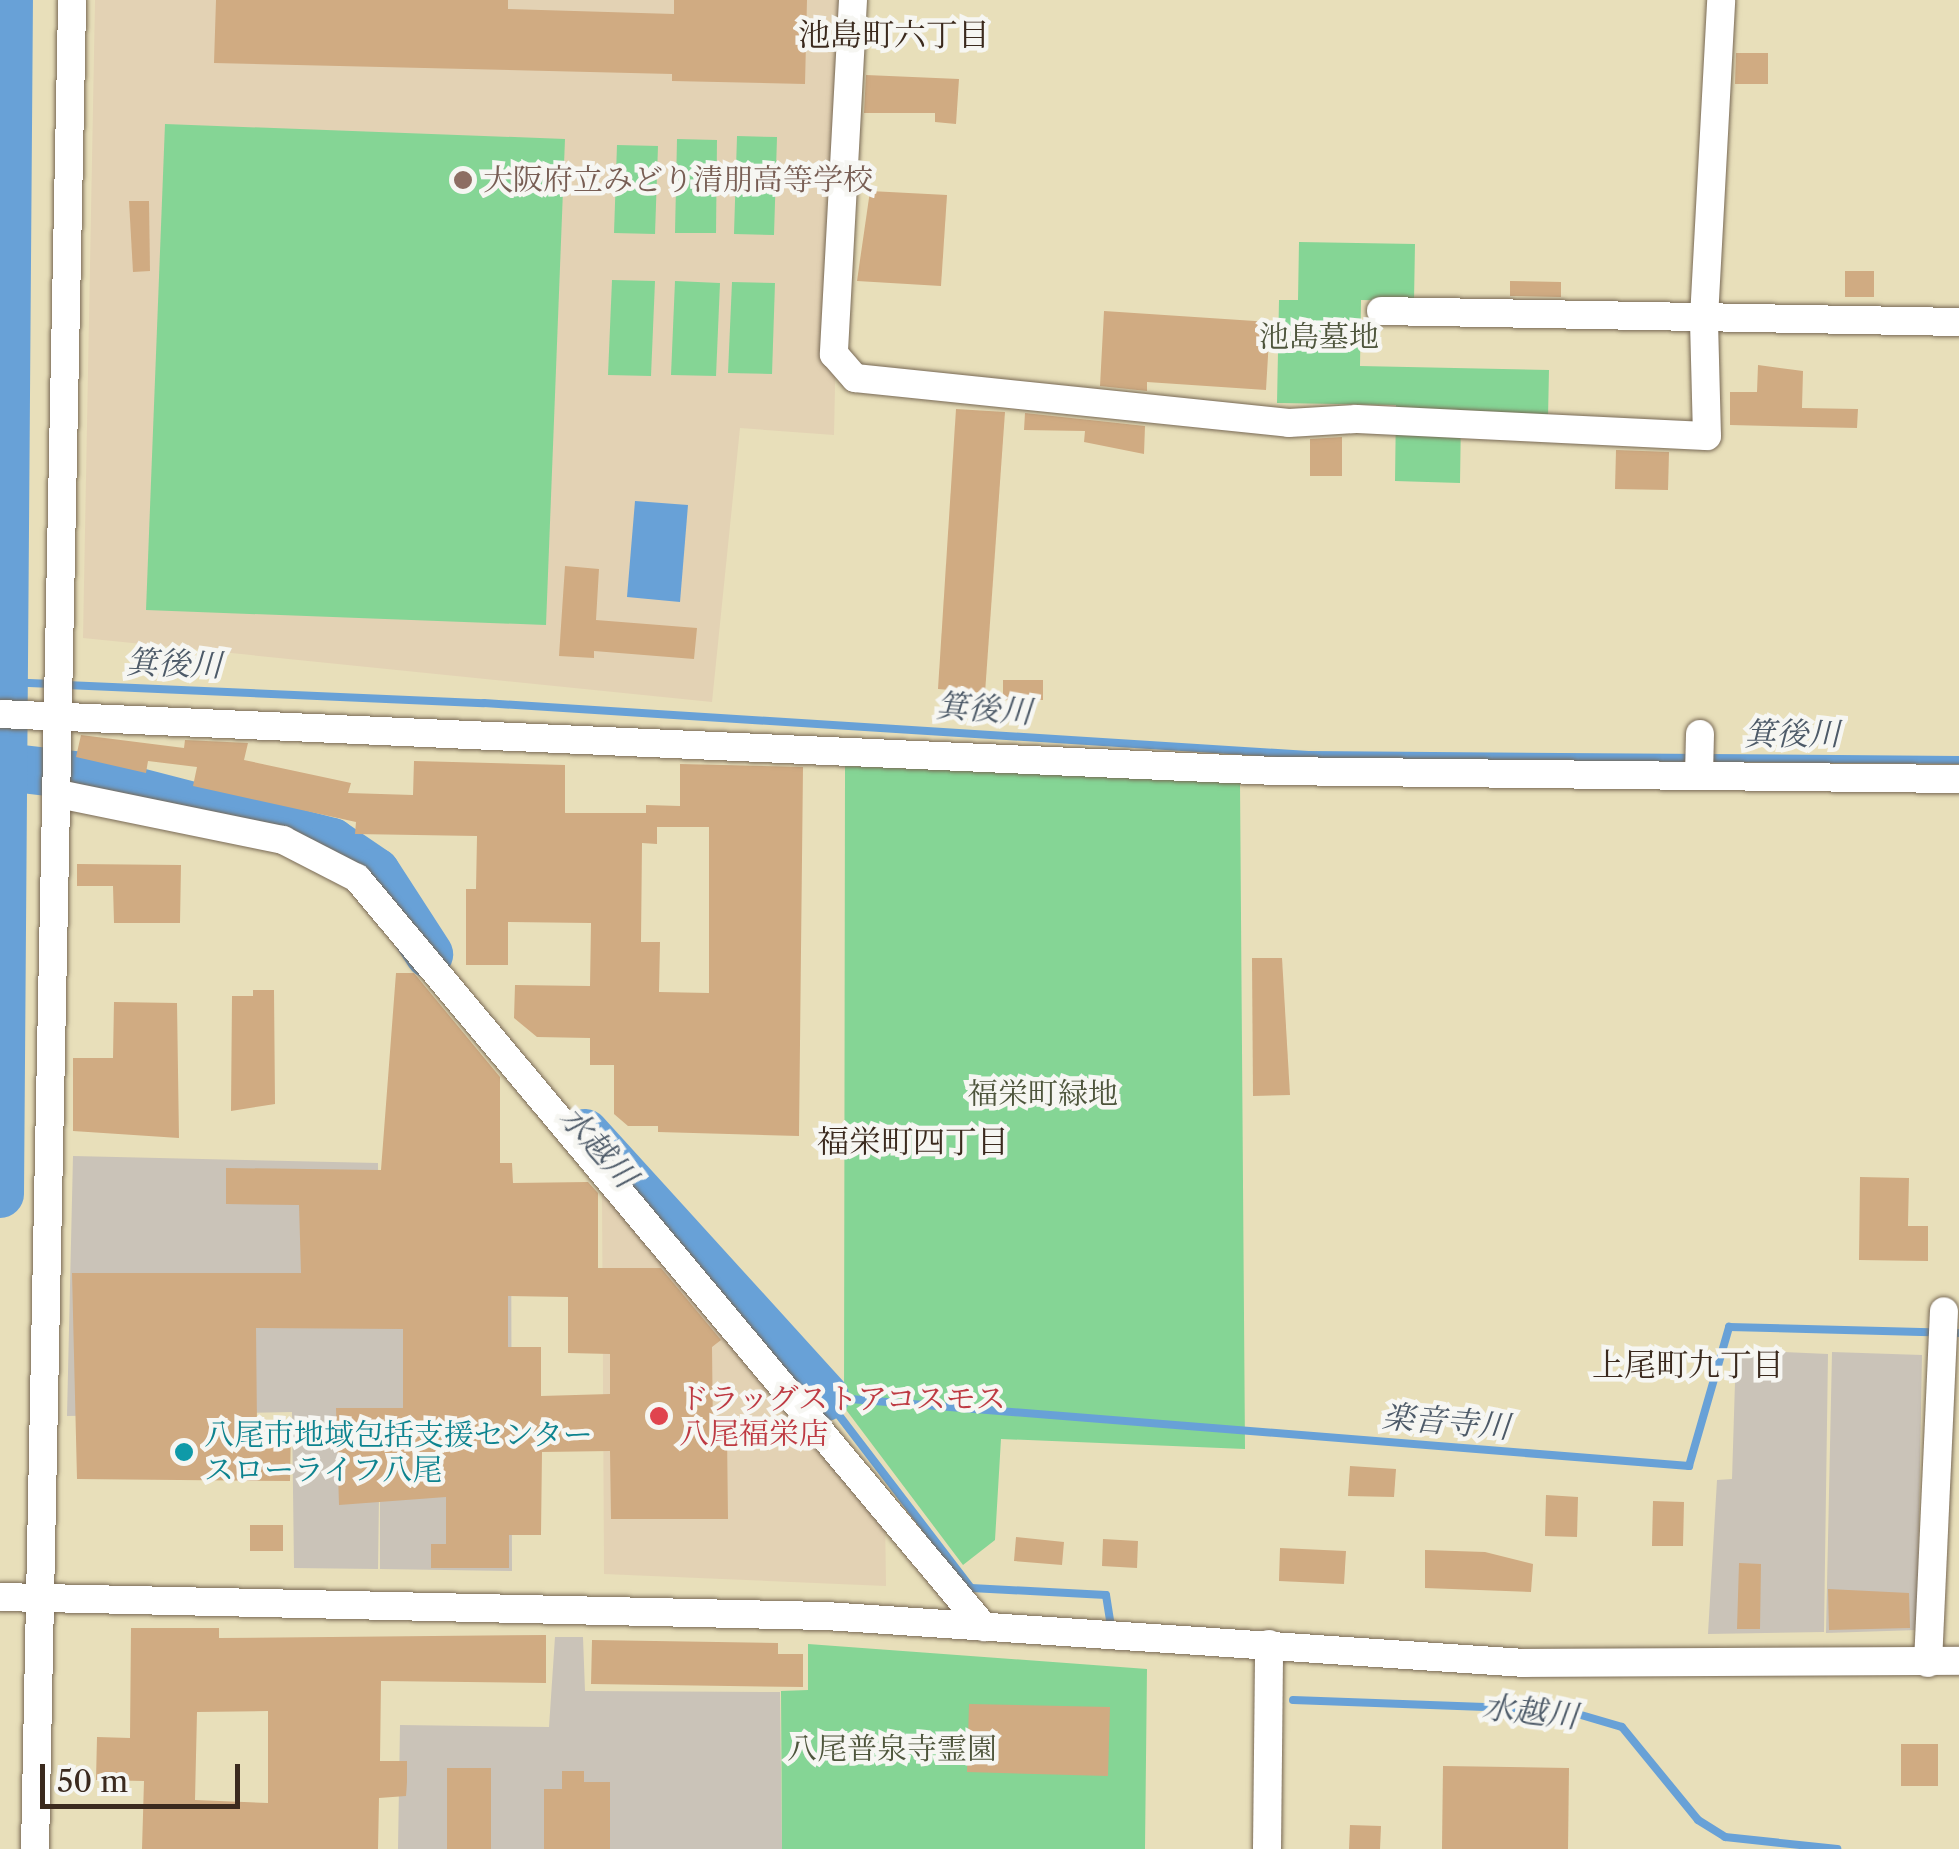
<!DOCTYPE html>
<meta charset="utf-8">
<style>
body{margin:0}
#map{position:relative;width:1959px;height:1849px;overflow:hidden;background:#e8dfba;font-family:"Libre Caslon Text","Noto Serif JP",serif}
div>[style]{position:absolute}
.built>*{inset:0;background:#e3d2b4}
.industrial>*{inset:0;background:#cac3b8}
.green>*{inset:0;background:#85d595}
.water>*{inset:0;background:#68a1d7}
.stream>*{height:8px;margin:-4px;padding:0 4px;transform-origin:4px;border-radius:4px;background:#68a1d7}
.river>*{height:48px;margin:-24px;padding:0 24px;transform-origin:24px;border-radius:24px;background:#68a1d7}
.building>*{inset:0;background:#d0ab82}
.roads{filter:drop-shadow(0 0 2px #786955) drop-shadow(0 0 2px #786955)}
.minor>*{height:28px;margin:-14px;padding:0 14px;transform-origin:14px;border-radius:14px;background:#fff}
.dots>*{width:28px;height:28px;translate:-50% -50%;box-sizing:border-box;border:5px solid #f6f6f2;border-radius:50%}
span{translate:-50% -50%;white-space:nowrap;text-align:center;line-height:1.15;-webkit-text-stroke:9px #f6f6f2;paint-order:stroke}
.education-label{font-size:30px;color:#785e54}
.left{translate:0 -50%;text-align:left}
.park-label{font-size:30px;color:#4e553c}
.health-label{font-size:30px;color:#be3a42}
.culture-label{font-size:30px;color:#0d838f}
.neighbourhood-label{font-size:32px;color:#3b2a1e}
.water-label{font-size:32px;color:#4d5a68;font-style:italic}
.scale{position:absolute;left:40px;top:1764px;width:200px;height:45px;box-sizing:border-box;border:5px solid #3b2a1e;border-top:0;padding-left:12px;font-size:30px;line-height:35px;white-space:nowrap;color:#3b2a1e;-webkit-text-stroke:8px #f6f6f2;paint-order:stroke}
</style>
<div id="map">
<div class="built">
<div style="clip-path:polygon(95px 0,843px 0,834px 435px,740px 428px,712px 702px,83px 638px)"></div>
<div style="clip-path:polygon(602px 1188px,885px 1515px,886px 1586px,604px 1574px)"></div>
</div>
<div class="industrial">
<div style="clip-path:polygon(73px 1156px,378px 1163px,378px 1190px,511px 1175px,512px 1571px,380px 1569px,380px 1424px,378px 1569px,294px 1568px,292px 1412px,67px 1416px)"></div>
<div style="clip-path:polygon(1736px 1350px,1828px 1354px,1824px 1632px,1708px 1634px,1717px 1480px,1732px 1479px)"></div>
<div style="clip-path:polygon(1832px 1352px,1922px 1355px,1917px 1630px,1826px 1633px)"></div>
<div style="clip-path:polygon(555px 1637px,583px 1637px,585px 1691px,780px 1692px,782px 1849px,398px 1849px,400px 1725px,549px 1727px)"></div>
</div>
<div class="green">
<div style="clip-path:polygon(165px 124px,565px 139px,546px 625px,146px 610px)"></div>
<div style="clip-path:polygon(737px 136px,777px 137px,774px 235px,734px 234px)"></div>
<div style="clip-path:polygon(677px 139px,717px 140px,716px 233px,675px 233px)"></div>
<div style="clip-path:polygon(617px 145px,658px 146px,655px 234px,614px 233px)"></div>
<div style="clip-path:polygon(1299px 242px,1415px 244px,1414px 301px,1361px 300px,1360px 366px,1549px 370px,1548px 418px,1461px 417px,1460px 483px,1395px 481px,1396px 405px,1277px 403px,1279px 300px,1298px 300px)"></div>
<div style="clip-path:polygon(612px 280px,655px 281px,651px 376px,608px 375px)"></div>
<div style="clip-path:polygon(675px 281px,720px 283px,716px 376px,671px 375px)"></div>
<div style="clip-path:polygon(732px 282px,775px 283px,772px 374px,728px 373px)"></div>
<div style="clip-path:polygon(845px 766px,1240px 782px,1245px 1449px,1001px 1439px,995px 1540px,963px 1565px,844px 1407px)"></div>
<div style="clip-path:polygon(808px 1644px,1147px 1669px,1145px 1849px,782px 1849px,781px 1691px,808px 1690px)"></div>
</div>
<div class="water">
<div style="clip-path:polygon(635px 501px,688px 505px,680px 602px,627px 597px)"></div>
</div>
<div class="stream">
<div style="left:6px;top:682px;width:46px;rotate:2.5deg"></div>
<div style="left:66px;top:685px;width:418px;rotate:2.5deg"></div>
<div style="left:484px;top:703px;width:826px;rotate:3.61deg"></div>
<div style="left:1308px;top:755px;width:651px;rotate:0.44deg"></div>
<div style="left:825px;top:1397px;width:867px;rotate:4.57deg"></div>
<div style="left:1689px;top:1466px;width:145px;rotate:-73.9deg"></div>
<div style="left:1729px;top:1327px;width:230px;rotate:1.5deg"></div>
<div style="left:825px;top:1397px;width:240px;rotate:52.6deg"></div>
<div style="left:971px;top:1588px;width:135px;rotate:3deg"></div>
<div style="left:1106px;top:1595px;width:30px;rotate:81deg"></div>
<div style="left:1293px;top:1700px;width:271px;rotate:2.1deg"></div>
<div style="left:1564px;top:1710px;width:60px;rotate:16.3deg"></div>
<div style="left:1622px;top:1727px;width:120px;rotate:50.7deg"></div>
<div style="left:1698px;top:1820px;width:32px;rotate:32deg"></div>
<div style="left:1725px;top:1837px;width:113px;rotate:6.1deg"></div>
</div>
<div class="river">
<div style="left:5px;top:767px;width:68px;rotate:6.7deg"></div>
<div style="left:73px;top:775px;width:268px;rotate:14.5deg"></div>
<div style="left:332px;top:842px;width:53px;rotate:34.3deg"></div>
<div style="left:376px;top:872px;width:98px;rotate:57.1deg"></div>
<div style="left:585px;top:1133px;width:357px;rotate:47.7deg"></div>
<div style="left:0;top:1194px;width:1194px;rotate:-89.57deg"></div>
</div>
<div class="building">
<div style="clip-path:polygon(216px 0,508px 0,508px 9px,674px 14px,674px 0,807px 0,805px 84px,672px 81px,672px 74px,214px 63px)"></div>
<div style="clip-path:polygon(1736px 53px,1768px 53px,1768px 84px,1735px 84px)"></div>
<div style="clip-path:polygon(866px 75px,959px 79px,956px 124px,935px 122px,935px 113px,864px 113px)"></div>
<div style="clip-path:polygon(870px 191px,947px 195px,941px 286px,857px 281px)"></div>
<div style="clip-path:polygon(129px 201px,149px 201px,150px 271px,133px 272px)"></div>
<div style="clip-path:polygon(1845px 271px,1874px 271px,1874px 297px,1845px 297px)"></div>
<div style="clip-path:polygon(1510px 281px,1561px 282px,1561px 297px,1510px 296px)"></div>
<div style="clip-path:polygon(1104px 311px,1270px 322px,1266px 390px,1147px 382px,1147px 391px,1100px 386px)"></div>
<div style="clip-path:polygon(1758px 365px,1803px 371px,1802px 408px,1858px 409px,1857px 428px,1730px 425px,1730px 392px,1757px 392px)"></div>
<div style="clip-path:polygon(956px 409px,1005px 412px,985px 693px,938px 689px)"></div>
<div style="clip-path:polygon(1025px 413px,1145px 426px,1144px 454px,1084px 442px,1085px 431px,1024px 430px)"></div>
<div style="clip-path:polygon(1342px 437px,1342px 476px,1310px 476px,1310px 439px)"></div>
<div style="clip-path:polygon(1616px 450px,1669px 452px,1668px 490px,1615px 489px)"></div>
<div style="clip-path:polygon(565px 566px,599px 569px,596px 620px,697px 628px,694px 659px,594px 651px,594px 658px,559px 656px)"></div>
<div style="clip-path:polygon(1003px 680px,1043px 680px,1043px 700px,1003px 700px)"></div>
<div style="clip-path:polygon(evenodd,81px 735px,184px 748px,185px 740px,248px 743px,244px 760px,351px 783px,348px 793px,413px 795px,414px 761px,565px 765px,565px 813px,646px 813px,646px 805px,680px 806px,680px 764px,803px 767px,799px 1136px,658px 1132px,658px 1126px,628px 1126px,614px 1114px,614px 1065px,590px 1065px,590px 1038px,537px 1037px,514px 1018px,515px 985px,590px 986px,591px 923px,508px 922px,508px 965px,466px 965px,466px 889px,476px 889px,477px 836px,355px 834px,356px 822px,193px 786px,197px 767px,148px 761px,146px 773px,76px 757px,81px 735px,657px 827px,709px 827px,709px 993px,659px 992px,660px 942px,641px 942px,642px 843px,657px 844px,657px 827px)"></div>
<div style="clip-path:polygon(77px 864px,181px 865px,180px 923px,114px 923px,113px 886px,77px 886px)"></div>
<div style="clip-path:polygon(1252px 958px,1282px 958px,1290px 1095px,1253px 1096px)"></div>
<div style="clip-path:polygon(evenodd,396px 973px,414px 973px,500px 1077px,500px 1163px,512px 1163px,513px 1183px,588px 1182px,598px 1193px,598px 1268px,661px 1268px,721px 1340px,712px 1347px,713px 1433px,727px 1433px,728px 1519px,611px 1519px,610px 1451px,542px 1452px,541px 1535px,509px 1535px,509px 1568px,431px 1568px,431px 1544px,446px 1544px,446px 1497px,339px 1505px,336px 1408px,403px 1408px,403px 1329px,256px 1328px,257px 1425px,291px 1426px,290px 1481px,77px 1479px,72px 1273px,301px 1273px,299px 1205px,226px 1204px,226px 1168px,381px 1170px,396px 973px,508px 1296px,568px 1297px,568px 1353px,610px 1354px,610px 1394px,541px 1396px,541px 1347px,508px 1347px,508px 1296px)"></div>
<div style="clip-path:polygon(253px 990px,274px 990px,275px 1104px,231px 1111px,232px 996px,253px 996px)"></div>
<div style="clip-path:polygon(114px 1002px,177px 1003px,179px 1138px,73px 1131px,73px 1058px,113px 1058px)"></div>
<div style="clip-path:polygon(1860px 1177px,1909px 1178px,1908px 1226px,1928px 1226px,1928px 1261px,1859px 1260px)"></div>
<div style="clip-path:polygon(1350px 1466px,1396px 1469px,1394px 1497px,1348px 1496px)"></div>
<div style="clip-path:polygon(1546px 1495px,1578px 1497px,1577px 1537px,1545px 1536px)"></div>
<div style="clip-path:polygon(1653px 1501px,1684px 1502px,1683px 1546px,1652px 1546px)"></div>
<div style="clip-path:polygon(250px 1525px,283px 1525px,283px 1551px,250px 1551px)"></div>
<div style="clip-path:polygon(1016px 1537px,1064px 1542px,1062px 1565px,1014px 1561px)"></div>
<div style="clip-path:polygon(1103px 1539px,1138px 1541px,1137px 1568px,1102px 1566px)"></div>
<div style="clip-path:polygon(1280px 1548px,1346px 1551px,1344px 1584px,1279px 1581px)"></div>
<div style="clip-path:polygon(1425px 1550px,1485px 1552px,1533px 1564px,1531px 1592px,1425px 1588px)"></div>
<div style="clip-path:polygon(1739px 1563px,1761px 1564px,1760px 1629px,1737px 1629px)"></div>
<div style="clip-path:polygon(1828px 1589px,1909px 1593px,1910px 1628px,1829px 1630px)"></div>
<div style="clip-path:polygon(evenodd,131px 1628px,219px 1628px,219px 1638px,546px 1635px,546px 1683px,381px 1681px,380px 1761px,407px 1761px,407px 1782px,406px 1796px,379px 1798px,378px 1849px,142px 1849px,144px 1781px,96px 1780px,97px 1737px,130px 1738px,131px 1628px,268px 1711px,268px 1803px,195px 1800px,197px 1712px,268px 1711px)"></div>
<div style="clip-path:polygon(592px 1640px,778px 1643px,778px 1654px,803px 1654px,803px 1687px,591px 1684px)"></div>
<div style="clip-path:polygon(969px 1704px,1110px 1707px,1108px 1776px,967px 1772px)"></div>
<div style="clip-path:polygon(1901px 1744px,1938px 1744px,1938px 1786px,1901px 1786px)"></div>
<div style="clip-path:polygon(1443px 1766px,1569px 1768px,1568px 1849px,1442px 1849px)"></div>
<div style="clip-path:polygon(447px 1768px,491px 1768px,491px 1849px,447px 1849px)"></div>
<div style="clip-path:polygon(562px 1771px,584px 1771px,584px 1782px,610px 1782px,610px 1849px,544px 1849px,544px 1789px,562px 1789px)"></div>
<div style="clip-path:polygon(1350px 1825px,1381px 1826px,1380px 1849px,1349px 1849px)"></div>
</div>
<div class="roads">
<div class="minor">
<div style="left:853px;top:0;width:355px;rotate:93.1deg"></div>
<div style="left:834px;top:354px;width:32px;rotate:49deg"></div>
<div style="left:855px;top:378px;width:436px;rotate:5.9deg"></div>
<div style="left:1289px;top:423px;width:67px;rotate:-3.4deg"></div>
<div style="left:1356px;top:419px;width:351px;rotate:2.8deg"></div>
<div style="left:1707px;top:436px;width:118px;rotate:-91.5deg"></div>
<div style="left:1704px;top:318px;width:318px;rotate:-86.9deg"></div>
<div style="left:1381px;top:311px;width:578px;rotate:1.09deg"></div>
<div style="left:0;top:714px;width:1275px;rotate:2.56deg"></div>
<div style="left:1274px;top:771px;width:685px;rotate:0.67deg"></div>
<div style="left:1699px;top:775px;width:41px;rotate:-88.6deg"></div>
<div style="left:59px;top:794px;width:229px;rotate:11.6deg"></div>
<div style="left:283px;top:840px;width:83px;rotate:27.2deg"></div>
<div style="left:357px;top:878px;width:977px;rotate:50.07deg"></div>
<div style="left:0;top:1597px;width:826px;rotate:1.32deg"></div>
<div style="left:826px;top:1616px;width:701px;rotate:3.85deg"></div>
<div style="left:1525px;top:1663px;width:434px;rotate:-0.3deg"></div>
<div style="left:1928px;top:1663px;width:352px;rotate:-87.4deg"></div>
<div style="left:35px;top:1849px;width:1849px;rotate:-88.85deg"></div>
<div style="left:1267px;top:1849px;width:205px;rotate:-89.4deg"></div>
</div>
</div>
<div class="dots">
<div style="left:463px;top:180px;background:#8d6e63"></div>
<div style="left:659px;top:1416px;background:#e0444e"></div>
<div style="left:184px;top:1452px;background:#0f9aa8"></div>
</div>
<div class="education-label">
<span class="left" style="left:483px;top:180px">大阪府立みどり清朋高等学校</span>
</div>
<div class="park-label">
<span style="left:1319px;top:337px">池島墓地</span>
<span style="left:1043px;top:1094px">福栄町緑地</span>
<span style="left:892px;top:1749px">八尾普泉寺霊園</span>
</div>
<div class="health-label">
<span class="left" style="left:679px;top:1416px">ドラッグストアコスモス<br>八尾福栄店</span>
</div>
<div class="culture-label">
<span class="left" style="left:204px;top:1452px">八尾市地域包括支援センター<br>スローライフ八尾</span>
</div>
<div class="neighbourhood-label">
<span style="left:894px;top:35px">池島町六丁目</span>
<span style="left:913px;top:1142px">福栄町四丁目</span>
<span style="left:1688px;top:1365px">上尾町九丁目</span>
</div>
<div class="water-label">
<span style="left:174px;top:664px;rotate:2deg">箕後川</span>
<span style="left:984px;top:709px;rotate:4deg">箕後川</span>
<span style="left:1792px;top:734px">箕後川</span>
<span style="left:598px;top:1147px;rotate:48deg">水越川</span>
<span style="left:1446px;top:1422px;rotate:5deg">楽音寺川</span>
<span style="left:1530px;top:1712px;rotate:6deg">水越川</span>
</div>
<div class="scale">50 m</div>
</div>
